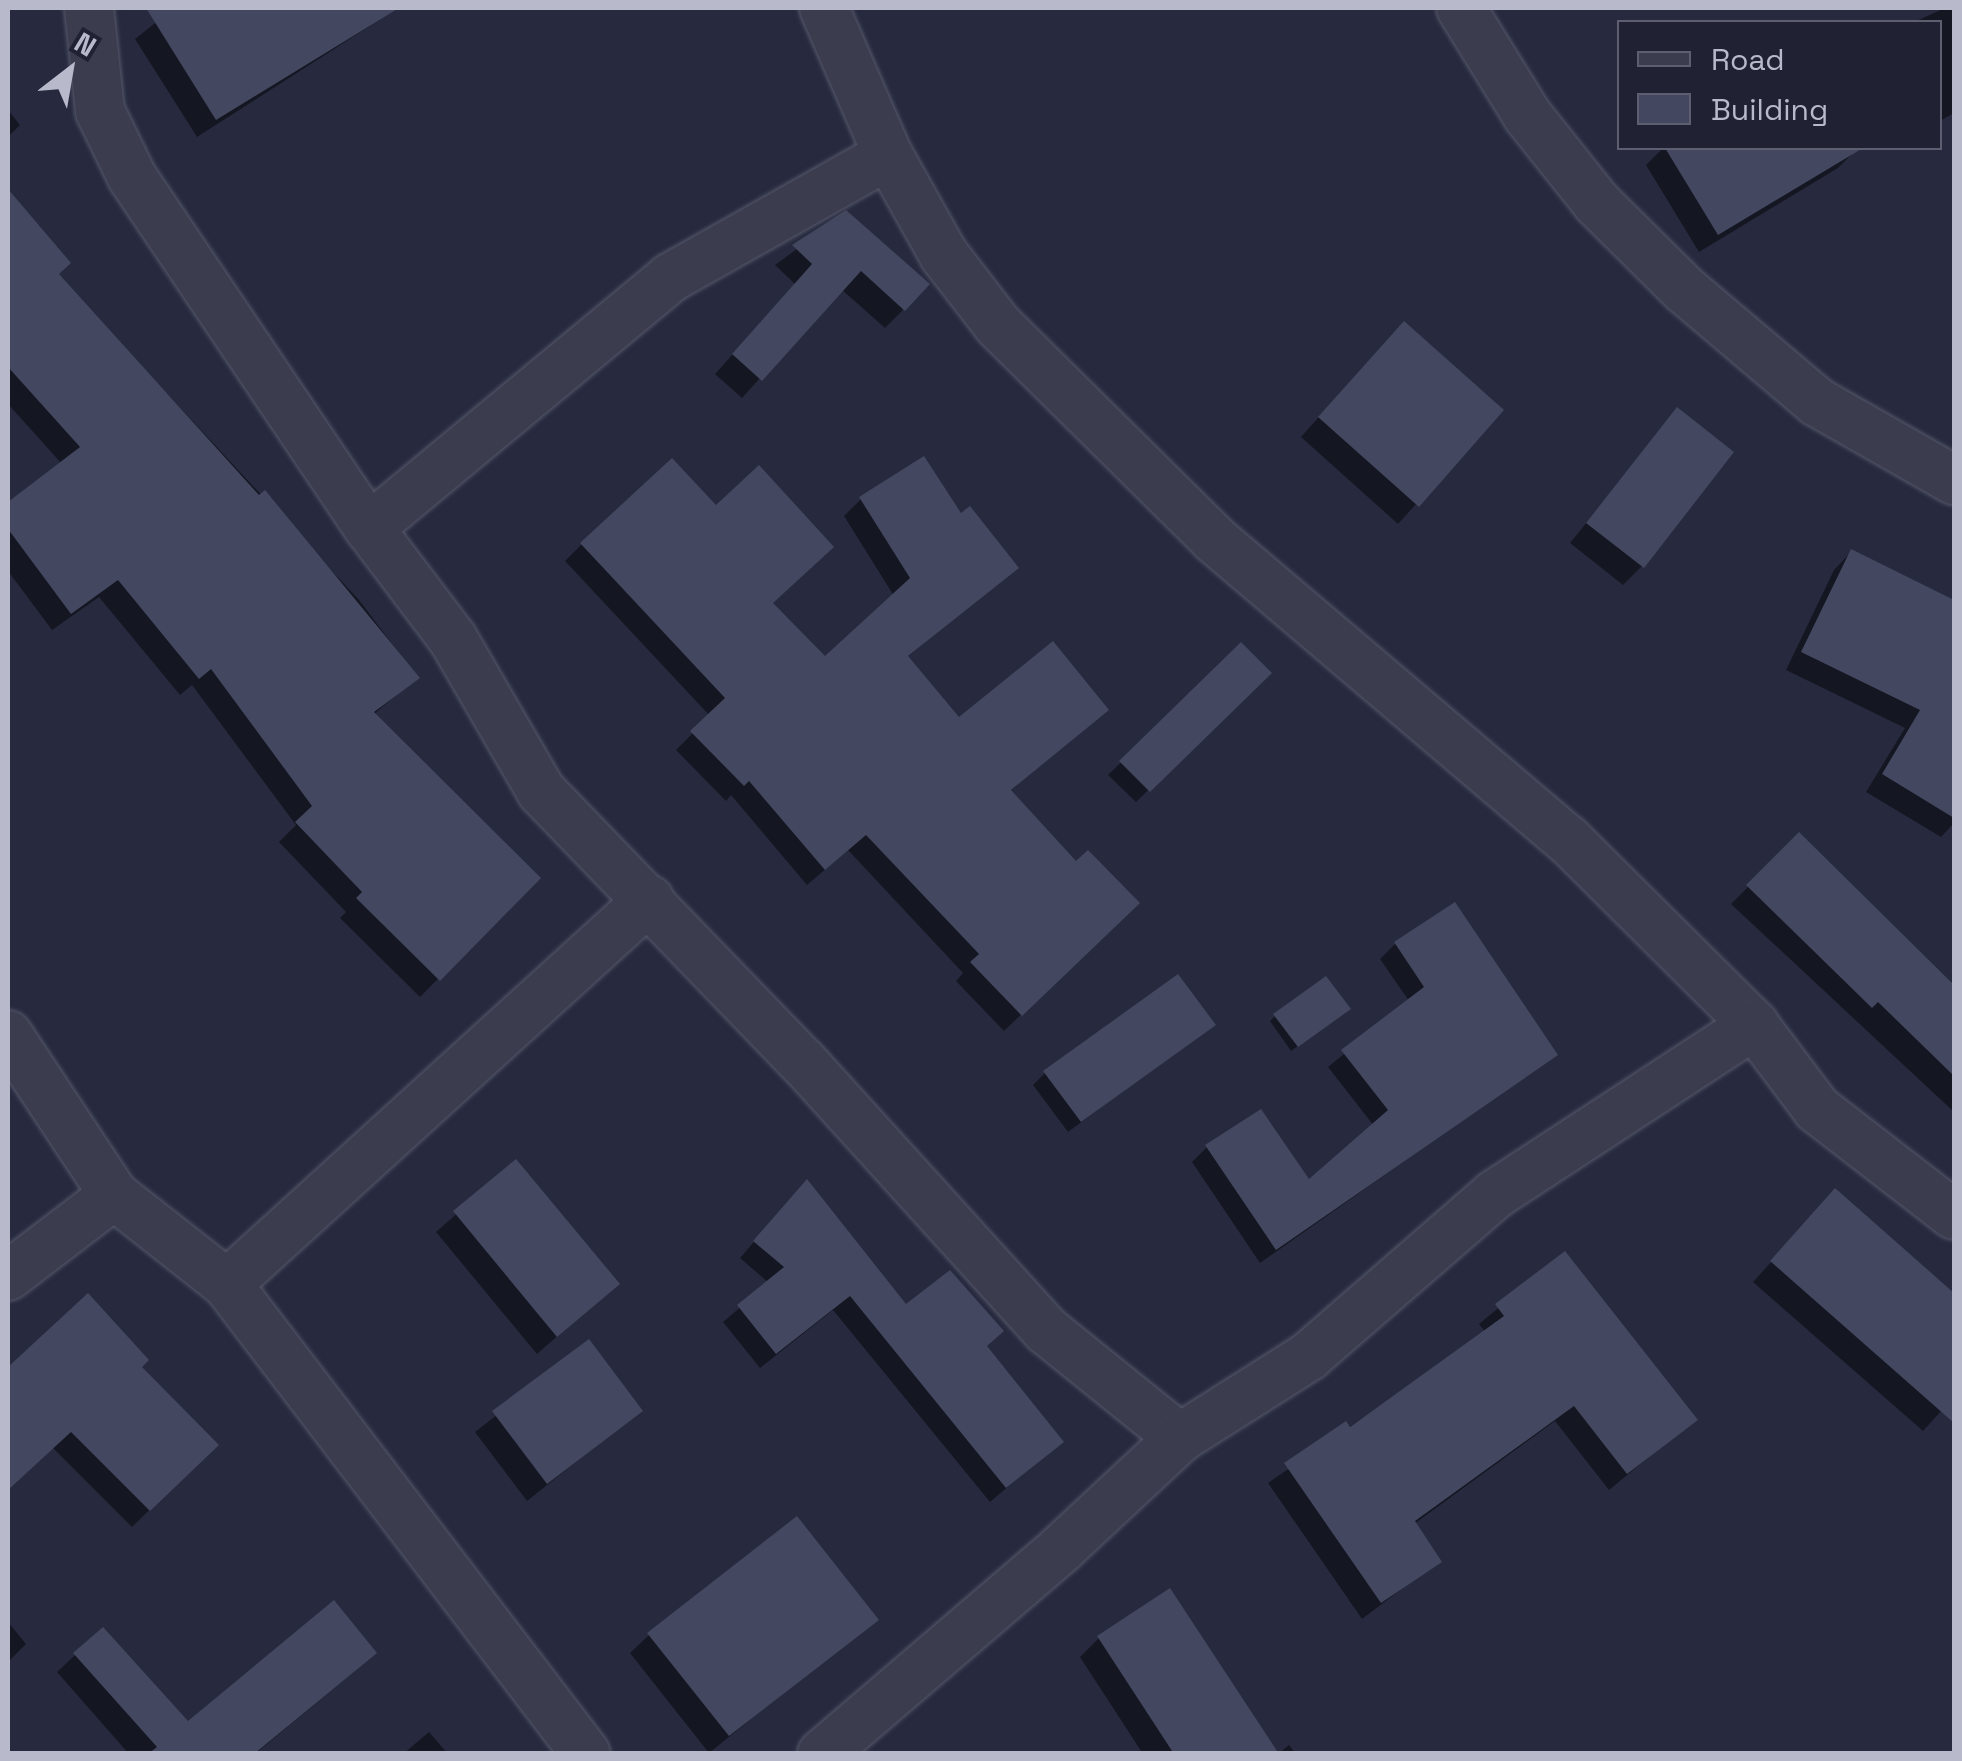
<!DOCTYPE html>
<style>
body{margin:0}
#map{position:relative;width:1962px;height:1761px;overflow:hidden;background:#272a3f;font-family:"Space Grotesk",sans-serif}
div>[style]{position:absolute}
.shadow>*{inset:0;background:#0007}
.building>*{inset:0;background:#43475f}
.roads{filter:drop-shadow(0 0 2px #56586a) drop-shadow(0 0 2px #56586a)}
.minor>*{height:48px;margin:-24px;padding:0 24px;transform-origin:24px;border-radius:24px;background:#3b3d4f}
span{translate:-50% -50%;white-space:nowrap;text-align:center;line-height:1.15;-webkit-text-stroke:9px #202234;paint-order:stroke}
.frame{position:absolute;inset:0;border:10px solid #b8b9ca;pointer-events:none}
.legend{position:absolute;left:1617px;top:20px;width:325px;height:130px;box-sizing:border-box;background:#202234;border:2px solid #5d5e70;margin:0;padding:12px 18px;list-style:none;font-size:30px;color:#b8b9ca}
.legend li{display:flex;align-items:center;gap:20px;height:50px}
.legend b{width:50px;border:2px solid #5d5e70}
.north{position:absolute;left:20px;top:20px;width:100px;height:100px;-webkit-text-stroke:8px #202234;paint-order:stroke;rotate:31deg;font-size:28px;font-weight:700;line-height:40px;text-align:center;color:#b8b9ca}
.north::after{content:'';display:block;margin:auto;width:35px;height:45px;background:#b8b9ca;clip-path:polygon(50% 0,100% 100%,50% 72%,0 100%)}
</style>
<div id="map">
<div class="shadow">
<div style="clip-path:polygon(174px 8px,398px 8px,197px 137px,135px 39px)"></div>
<div style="clip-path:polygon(1945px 8px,1954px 8px,1954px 113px,1940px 121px,1940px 22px,1914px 22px)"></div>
<div style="clip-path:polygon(8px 110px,20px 125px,8px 137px)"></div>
<div style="clip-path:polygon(1663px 148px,1856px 148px,1857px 149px,1838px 168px,1699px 252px,1646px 165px)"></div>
<div style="clip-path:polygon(8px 193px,68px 263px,56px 274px,359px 600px,417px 677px,373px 715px,538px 878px,420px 997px,340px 918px,346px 912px,279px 842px,296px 825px,192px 685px,180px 695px,99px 597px,52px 630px,8px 571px,8px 505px,62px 464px,8px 404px)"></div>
<div style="clip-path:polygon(846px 213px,903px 310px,885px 328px,841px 289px,742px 398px,715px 374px,795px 284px,775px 265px)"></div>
<div style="clip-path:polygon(1385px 343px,1501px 410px,1398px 524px,1301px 437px)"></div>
<div style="clip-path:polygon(1677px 411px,1642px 566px,1623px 585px,1570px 543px)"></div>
<div style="clip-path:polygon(861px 499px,960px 516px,1016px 567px,906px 658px,959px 720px,1106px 710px,1009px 792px,1120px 920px,1004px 1031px,956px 981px,963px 973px,848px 850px,807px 885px,731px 795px,726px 801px,676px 750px,710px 716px,565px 561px,582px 544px,770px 603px,825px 659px,894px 596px,844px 516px)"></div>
<div style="clip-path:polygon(1851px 552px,1954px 603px,1954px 823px,1941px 837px,1866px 792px,1905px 728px,1786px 670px,1834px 570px)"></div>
<div style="clip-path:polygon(1241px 645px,1269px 673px,1136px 802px,1108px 775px)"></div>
<div style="clip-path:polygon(1799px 836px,1954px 989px,1954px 1112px,1731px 904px)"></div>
<div style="clip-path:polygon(1395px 944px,1555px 1055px,1260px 1263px,1192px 1162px,1207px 1147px,1308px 1183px,1374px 1126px,1328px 1067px,1409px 1001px,1380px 959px)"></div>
<div style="clip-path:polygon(1342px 1014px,1291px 1051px,1270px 1021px,1275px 1016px)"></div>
<div style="clip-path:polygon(1212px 1025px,1068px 1132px,1033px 1085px,1045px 1073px)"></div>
<div style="clip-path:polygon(516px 1162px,617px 1284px,537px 1354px,436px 1232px)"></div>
<div style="clip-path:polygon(1835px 1192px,1954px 1297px,1954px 1397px,1923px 1431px,1753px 1282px)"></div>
<div style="clip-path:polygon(792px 1198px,906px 1308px,984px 1347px,1061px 1442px,990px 1502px,833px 1310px,760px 1368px,723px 1322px,769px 1283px,740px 1258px)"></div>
<div style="clip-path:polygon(1564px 1254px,1694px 1420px,1609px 1490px,1555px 1421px,1414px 1524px,1439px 1561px,1362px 1619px,1268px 1483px,1486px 1333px,1479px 1324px)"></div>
<div style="clip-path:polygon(88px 1296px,138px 1367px,216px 1445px,132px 1527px,52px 1447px,8px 1488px,8px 1370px)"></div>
<div style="clip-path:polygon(589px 1343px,640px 1411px,527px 1501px,475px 1432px)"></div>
<div style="clip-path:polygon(876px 1619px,709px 1753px,630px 1653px,649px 1635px)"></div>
<div style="clip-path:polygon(8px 1622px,26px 1644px,8px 1662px)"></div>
<div style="clip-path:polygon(102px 1630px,188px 1724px,356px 1670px,255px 1754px,129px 1754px,57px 1672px)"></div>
<div style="clip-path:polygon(1099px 1638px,1276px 1754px,1143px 1754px,1080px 1657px)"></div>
<div style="clip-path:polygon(429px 1732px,448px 1754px,403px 1754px)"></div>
<div style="clip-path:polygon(1289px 1745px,1296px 1754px,1278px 1754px)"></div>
</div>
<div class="building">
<div style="clip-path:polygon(146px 8px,399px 8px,216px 120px)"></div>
<div style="clip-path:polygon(1665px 148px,1863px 148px,1718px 235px)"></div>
<div style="clip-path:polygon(8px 189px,71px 263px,59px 274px,259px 495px,265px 490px,420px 678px,374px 712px,541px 878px,440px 981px,356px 898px,362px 892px,295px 822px,312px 806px,211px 669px,199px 679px,118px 580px,71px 614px,8px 529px,8px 502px,80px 447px,8px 367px)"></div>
<div style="clip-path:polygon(846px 210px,930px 284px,905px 311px,861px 271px,762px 381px,732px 354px,812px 264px,792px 245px)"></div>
<div style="clip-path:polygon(1404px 321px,1504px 410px,1419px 507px,1318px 417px)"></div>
<div style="clip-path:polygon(1677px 407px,1734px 452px,1644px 568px,1586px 523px)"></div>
<div style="clip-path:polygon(924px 456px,961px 513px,970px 506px,1019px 568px,908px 656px,959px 717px,1053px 641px,1109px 710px,1011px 790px,1076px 861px,1088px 850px,1140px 903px,1022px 1016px,970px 962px,979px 954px,866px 835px,825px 870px,749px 781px,744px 786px,690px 731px,725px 698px,580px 543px,672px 458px,716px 505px,759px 465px,834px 547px,773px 603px,825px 656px,910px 578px,859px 497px)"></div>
<div style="clip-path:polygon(1851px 549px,1954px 600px,1954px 818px,1882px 774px,1920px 710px,1801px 652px)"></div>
<div style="clip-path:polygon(1241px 642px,1272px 673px,1150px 792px,1119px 761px)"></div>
<div style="clip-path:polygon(1799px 832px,1954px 985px,1954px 1076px,1878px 1002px,1872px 1008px,1746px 885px)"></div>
<div style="clip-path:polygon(1455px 902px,1558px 1055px,1276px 1250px,1205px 1145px,1261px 1109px,1309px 1179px,1388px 1110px,1341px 1050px,1424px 987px,1394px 942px)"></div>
<div style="clip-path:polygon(1178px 974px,1216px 1025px,1081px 1122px,1043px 1071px)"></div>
<div style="clip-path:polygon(1326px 976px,1351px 1009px,1298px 1047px,1273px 1014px)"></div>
<div style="clip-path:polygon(516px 1159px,620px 1284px,557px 1337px,453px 1211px)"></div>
<div style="clip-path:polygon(807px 1179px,906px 1304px,950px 1270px,1004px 1331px,987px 1346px,1064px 1442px,1006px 1488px,850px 1296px,776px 1354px,737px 1305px,784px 1267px,753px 1241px)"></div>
<div style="clip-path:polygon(1835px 1188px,1954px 1293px,1954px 1423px,1770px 1261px)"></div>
<div style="clip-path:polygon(1565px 1251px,1698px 1420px,1627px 1474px,1574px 1406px,1415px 1521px,1442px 1562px,1381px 1603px,1284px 1463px,1346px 1421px,1350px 1427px,1504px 1316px,1495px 1304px)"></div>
<div style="clip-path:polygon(88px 1293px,149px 1360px,142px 1367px,219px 1445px,150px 1511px,71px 1432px,8px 1490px,8px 1367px)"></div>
<div style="clip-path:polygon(589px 1339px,643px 1411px,547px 1484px,492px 1411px)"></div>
<div style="clip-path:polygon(797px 1516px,879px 1620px,729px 1736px,647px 1633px)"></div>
<div style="clip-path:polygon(1170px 1588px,1279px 1754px,1174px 1754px,1097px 1636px)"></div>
<div style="clip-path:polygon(334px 1600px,377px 1653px,254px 1754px,148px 1754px,157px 1747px,73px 1653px,103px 1627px,188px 1721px)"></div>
</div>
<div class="roads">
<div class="minor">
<div style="left:89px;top:8px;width:104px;rotate:83.9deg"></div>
<div style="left:100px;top:111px;width:73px;rotate:64.1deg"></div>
<div style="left:132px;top:177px;width:424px;rotate:56deg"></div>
<div style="left:369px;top:528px;width:139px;rotate:52.9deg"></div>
<div style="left:453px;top:639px;width:176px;rotate:59.9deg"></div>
<div style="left:541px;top:791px;width:377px;rotate:46deg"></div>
<div style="left:803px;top:1062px;width:362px;rotate:47.8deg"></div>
<div style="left:1046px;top:1330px;width:172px;rotate:38.9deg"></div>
<div style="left:824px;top:8px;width:160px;rotate:66.5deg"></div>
<div style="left:888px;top:155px;width:115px;rotate:60.8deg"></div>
<div style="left:944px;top:255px;width:88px;rotate:52.4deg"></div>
<div style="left:998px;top:325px;width:304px;rotate:44.7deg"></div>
<div style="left:1214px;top:539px;width:463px;rotate:40.4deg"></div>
<div style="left:1567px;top:839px;width:264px;rotate:44.8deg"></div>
<div style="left:1754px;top:1025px;width:105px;rotate:53.1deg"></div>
<div style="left:1817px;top:1109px;width:173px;rotate:37.7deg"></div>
<div style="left:1461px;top:8px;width:126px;rotate:58.3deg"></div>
<div style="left:1527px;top:115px;width:112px;rotate:51.5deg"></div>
<div style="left:1597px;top:203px;width:124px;rotate:44.7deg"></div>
<div style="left:1685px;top:290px;width:173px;rotate:40.3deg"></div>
<div style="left:1817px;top:402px;width:158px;rotate:29.7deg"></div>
<div style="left:369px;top:528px;width:391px;rotate:-39.7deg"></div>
<div style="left:670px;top:278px;width:250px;rotate:-29.4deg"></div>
<div style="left:8px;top:1035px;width:192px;rotate:56.5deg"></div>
<div style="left:114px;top:1195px;width:144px;rotate:38.2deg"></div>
<div style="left:227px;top:1284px;width:591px;rotate:52.63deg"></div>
<div style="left:8px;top:1276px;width:133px;rotate:-37.4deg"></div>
<div style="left:227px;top:1284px;width:571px;rotate:-42.3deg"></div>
<div style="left:822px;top:1754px;width:316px;rotate:-40.6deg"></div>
<div style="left:1062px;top:1548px;width:161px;rotate:-43deg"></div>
<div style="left:1180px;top:1438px;width:153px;rotate:-32.4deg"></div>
<div style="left:1309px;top:1356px;width:245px;rotate:-41deg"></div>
<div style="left:1494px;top:1195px;width:311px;rotate:-33.2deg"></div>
</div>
</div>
<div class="frame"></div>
<ul class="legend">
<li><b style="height:12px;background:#3b3d4f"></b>Road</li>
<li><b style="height:28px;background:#43475f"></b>Building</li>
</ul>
<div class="north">N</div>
</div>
